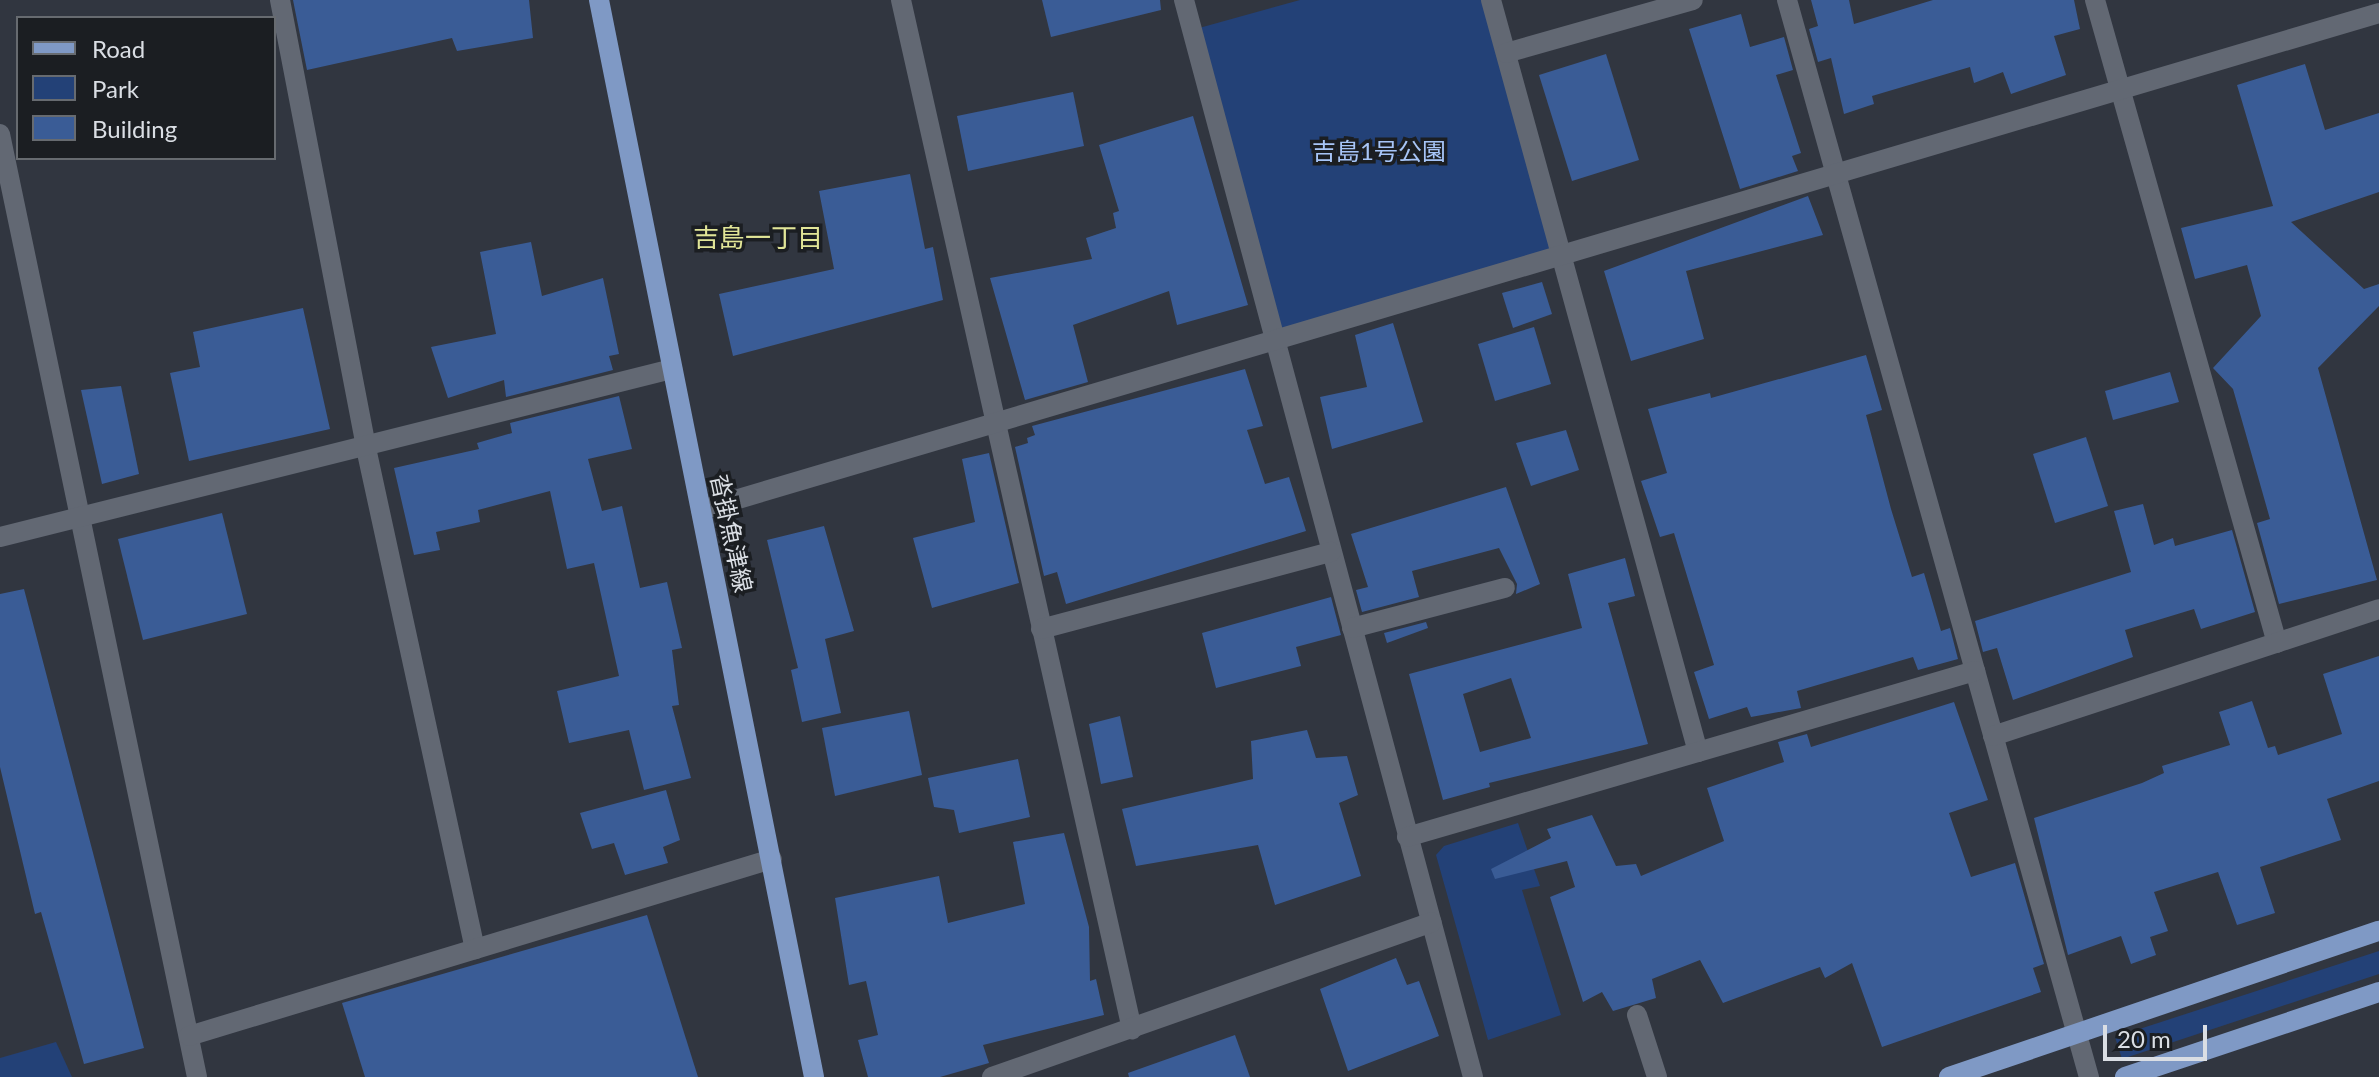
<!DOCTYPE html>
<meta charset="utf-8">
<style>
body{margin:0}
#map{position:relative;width:2379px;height:1077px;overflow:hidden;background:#313640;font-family:Lato,"Noto Sans JP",sans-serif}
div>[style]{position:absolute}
.green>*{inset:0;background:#234177}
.building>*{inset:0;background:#3a5c96}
.minor>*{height:20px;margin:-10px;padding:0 10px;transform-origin:10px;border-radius:10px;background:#626873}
.major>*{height:20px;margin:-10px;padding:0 10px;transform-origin:10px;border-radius:10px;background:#7f99c5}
span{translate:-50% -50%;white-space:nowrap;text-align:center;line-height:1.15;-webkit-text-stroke:7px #1b1e22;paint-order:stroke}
.park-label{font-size:24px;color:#a7c5f7}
.street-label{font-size:24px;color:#dadee4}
.neighbourhood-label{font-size:26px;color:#e1e597}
.legend{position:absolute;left:16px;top:16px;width:260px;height:144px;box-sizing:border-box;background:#1b1e22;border:2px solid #676b70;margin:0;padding:10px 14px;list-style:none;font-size:24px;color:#dadee4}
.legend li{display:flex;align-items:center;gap:16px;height:40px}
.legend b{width:40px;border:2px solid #676b70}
.scale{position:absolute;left:2103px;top:1025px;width:104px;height:36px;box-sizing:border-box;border:4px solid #dadee4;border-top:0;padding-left:10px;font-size:24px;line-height:28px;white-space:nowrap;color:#dadee4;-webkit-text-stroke:6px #1b1e22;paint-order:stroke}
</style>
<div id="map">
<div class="green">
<div style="clip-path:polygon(1300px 0,1491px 0,1563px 255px,1275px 340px,1192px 30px)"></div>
<div style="clip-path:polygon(1518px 823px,1540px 886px,1522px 890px,1561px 1015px,1488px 1040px,1436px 855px,1444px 846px)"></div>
<div style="clip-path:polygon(2379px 951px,2379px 974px,2122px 1059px,2115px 1037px)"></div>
<div style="clip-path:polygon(56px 1042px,72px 1077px,0 1077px,0 1058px)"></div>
</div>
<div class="building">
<div style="clip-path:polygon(293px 0,529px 0,533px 38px,457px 51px,452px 38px,307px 70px)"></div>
<div style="clip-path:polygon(1042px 0,1160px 0,1161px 10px,1051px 37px)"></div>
<div style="clip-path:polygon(1811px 0,1849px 0,1854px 24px,1933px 0,2074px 0,2080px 29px,2054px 36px,2066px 75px,2011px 94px,2003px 72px,1974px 83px,1970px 67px,1872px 96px,1874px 104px,1844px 114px,1831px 58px,1818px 62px,1809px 29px,1818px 26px)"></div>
<div style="clip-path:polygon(1741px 14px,1750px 47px,1784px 37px,1793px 70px,1776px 75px,1801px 153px,1792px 156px,1798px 171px,1740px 189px,1689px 29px)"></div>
<div style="clip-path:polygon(1606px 54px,1639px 160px,1572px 181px,1539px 75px)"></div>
<div style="clip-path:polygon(2305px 64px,2325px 130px,2379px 113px,2379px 192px,2291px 222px,2364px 289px,2379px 284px,2379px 306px,2318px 368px,2377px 580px,2279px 604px,2257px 523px,2270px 519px,2233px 389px,2213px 368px,2261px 316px,2247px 265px,2195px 279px,2181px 228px,2273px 206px,2237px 85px)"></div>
<div style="clip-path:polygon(1073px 92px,1084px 146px,968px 171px,957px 116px)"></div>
<div style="clip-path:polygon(1193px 116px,1248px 305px,1177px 325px,1169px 291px,1073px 325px,1088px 382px,1025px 400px,990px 278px,1092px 259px,1086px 238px,1116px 228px,1113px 213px,1119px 211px,1099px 145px)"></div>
<div style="clip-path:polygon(910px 174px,925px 249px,933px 247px,943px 300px,733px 356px,719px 294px,834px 269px,819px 191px)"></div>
<div style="clip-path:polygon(1808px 196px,1823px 235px,1686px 271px,1704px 339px,1631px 361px,1604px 271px)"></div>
<div style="clip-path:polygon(531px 242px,542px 296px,603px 278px,619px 354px,609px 356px,613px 370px,506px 397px,504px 380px,448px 398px,431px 347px,496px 334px,480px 252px)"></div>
<div style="clip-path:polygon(1542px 282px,1552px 314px,1513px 328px,1502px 293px)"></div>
<div style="clip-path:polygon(303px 308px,330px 429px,189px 461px,170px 373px,200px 367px,193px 332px)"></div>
<div style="clip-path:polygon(1393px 323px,1423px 422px,1332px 449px,1320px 397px,1367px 387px,1355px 335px)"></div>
<div style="clip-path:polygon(1534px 327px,1551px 384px,1495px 401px,1478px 344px)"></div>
<div style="clip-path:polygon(1866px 355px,1882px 410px,1866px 415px,1891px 509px,1912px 577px,1924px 573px,1941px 631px,1950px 628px,1958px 659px,1918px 670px,1913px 657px,1797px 691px,1801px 708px,1751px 717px,1747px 707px,1709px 719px,1694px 672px,1714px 665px,1674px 533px,1660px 537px,1641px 481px,1667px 473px,1648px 409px,1710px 393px,1711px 398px)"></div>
<div style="clip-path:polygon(1245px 369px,1263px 426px,1247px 430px,1265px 484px,1289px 477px,1306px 531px,1066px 604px,1057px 572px,1044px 576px,1015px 447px,1028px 443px,1027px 438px,1035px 435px,1032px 426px)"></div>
<div style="clip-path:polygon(2170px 372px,2179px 402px,2113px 420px,2105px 391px)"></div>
<div style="clip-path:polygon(121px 386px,139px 474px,102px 484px,81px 390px)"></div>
<div style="clip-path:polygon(619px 396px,632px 449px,588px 459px,602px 511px,622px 506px,640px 588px,667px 582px,682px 648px,672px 650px,679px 705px,672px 706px,691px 778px,644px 790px,629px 730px,569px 743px,557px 691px,619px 676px,594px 563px,567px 569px,550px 491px,478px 510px,480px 522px,436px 532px,440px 550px,414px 555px,394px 468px,479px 449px,477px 443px,512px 433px,510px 423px)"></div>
<div style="clip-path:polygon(1566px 430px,1579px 470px,1531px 486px,1516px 443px)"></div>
<div style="clip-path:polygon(2086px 437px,2108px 506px,2055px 523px,2033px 454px)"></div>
<div style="clip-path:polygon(989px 453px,1019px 583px,932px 608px,913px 538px,975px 522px,962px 459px)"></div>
<div style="clip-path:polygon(1506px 487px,1540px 584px,1516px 594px,1517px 584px,1499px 548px,1412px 571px,1419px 597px,1362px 612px,1356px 590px,1368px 587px,1351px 534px)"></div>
<div style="clip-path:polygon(2143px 504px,2154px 545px,2173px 538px,2175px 546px,2232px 530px,2255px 612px,2201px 629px,2194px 609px,2125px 630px,2133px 657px,2013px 700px,1997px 648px,1983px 652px,1975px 621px,2131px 572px,2114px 511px)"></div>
<div style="clip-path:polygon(222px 513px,247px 614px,143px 640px,118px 539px)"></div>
<div style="clip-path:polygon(824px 526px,854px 631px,825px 639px,841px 713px,802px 722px,791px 670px,798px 668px,767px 540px)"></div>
<div style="clip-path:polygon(evenodd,1625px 558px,1635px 596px,1608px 603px,1648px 744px,1489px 783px,1490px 787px,1443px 800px,1409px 674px,1582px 628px,1568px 574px,1625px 558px,1511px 678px,1531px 738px,1480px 752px,1463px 694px,1511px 678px)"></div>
<div style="clip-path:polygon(24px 589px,144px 1048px,84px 1064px,41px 912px,35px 914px,0 767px,0 594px)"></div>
<div style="clip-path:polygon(1331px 597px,1341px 635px,1296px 647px,1301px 666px,1216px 688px,1202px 633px)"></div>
<div style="clip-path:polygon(1426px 622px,1428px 628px,1387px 643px,1384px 633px)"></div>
<div style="clip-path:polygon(2379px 656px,2379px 781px,2327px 799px,2341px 840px,2260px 867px,2275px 913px,2237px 925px,2218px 872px,2154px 892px,2168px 931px,2150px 937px,2156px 955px,2131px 964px,2121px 936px,2068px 955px,2034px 818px,2142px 783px,2164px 773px,2162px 766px,2230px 745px,2219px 712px,2252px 701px,2268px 748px,2275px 746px,2278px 755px,2342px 734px,2323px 674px)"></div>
<div style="clip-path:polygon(1954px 702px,1988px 800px,1949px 813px,1971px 877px,2015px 863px,2044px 964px,2033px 968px,2041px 992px,1882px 1047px,1852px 963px,1825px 978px,1820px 967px,1723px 1003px,1700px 960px,1652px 979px,1656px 998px,1613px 1011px,1602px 992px,1583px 1002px,1550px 897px,1575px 887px,1567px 861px,1495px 879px,1491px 869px,1551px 838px,1547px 829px,1592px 815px,1616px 866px,1636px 864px,1641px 876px,1724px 841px,1707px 788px,1784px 762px,1778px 742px,1807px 734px,1811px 747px)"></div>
<div style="clip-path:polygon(909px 711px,922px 775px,835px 796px,822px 728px)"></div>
<div style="clip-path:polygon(1120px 716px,1133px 777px,1101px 784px,1089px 724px)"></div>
<div style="clip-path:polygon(1307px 730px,1316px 758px,1347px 756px,1358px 795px,1339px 803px,1361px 876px,1275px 905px,1258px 845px,1136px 866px,1122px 809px,1253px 779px,1251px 741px)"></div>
<div style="clip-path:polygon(1018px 759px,1030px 817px,959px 833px,954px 810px,934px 807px,928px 778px)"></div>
<div style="clip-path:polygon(666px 790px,680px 840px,663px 847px,668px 863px,625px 875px,614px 843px,592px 849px,580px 813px)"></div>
<div style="clip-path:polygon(1064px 833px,1089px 927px,1090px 981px,1096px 979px,1104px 1015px,983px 1045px,989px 1063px,940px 1077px,868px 1077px,858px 1040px,878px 1035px,866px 981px,849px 985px,835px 898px,939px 876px,948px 923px,1025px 904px,1013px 842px)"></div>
<div style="clip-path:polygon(647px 915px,698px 1077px,365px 1077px,342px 1003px)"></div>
<div style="clip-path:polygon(1396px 958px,1407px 985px,1419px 981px,1439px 1036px,1348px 1071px,1320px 989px)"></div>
<div style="clip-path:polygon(1235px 1035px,1250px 1077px,1129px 1077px,1128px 1073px)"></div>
</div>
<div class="minor">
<div style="left:280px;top:0;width:456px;rotate:79.1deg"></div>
<div style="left:366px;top:448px;width:513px;rotate:77.73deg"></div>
<div style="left:901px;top:0;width:1055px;rotate:77.35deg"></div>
<div style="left:1184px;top:0;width:1115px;rotate:74.98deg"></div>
<div style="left:1491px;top:0;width:780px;rotate:74.61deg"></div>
<div style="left:1787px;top:0;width:1119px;rotate:74.34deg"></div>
<div style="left:2095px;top:0;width:668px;rotate:74.2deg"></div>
<div style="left:1506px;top:53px;width:194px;rotate:-15.8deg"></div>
<div style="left:0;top:134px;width:963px;rotate:78.2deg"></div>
<div style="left:701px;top:510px;width:1750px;rotate:-16.5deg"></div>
<div style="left:0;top:537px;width:693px;rotate:-14.04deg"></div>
<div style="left:1352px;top:628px;width:158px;rotate:-14.7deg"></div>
<div style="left:1041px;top:629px;width:300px;rotate:-14.9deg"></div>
<div style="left:1993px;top:736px;width:406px;rotate:-18.2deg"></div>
<div style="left:1407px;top:837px;width:592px;rotate:-16.29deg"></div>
<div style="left:1637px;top:1015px;width:65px;rotate:72.1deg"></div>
<div style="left:189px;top:1036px;width:609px;rotate:-16.89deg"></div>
<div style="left:992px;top:1077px;width:466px;rotate:-19.4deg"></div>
</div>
<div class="major">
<div style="left:599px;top:0;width:1098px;rotate:78.71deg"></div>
<div style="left:1949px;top:1077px;width:454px;rotate:-18.8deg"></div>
<div style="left:2125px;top:1077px;width:268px;rotate:-18.5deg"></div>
</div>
<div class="park-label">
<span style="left:1379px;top:151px">吉島1号公園</span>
</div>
<div class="street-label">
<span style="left:732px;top:533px;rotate:78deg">沓掛魚津線</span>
</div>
<div class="neighbourhood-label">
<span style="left:758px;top:238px">吉島一丁目</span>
</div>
<ul class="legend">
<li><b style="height:10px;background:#7f99c5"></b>Road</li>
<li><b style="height:22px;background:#234177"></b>Park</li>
<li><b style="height:22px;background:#3a5c96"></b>Building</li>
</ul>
<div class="scale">20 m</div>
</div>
